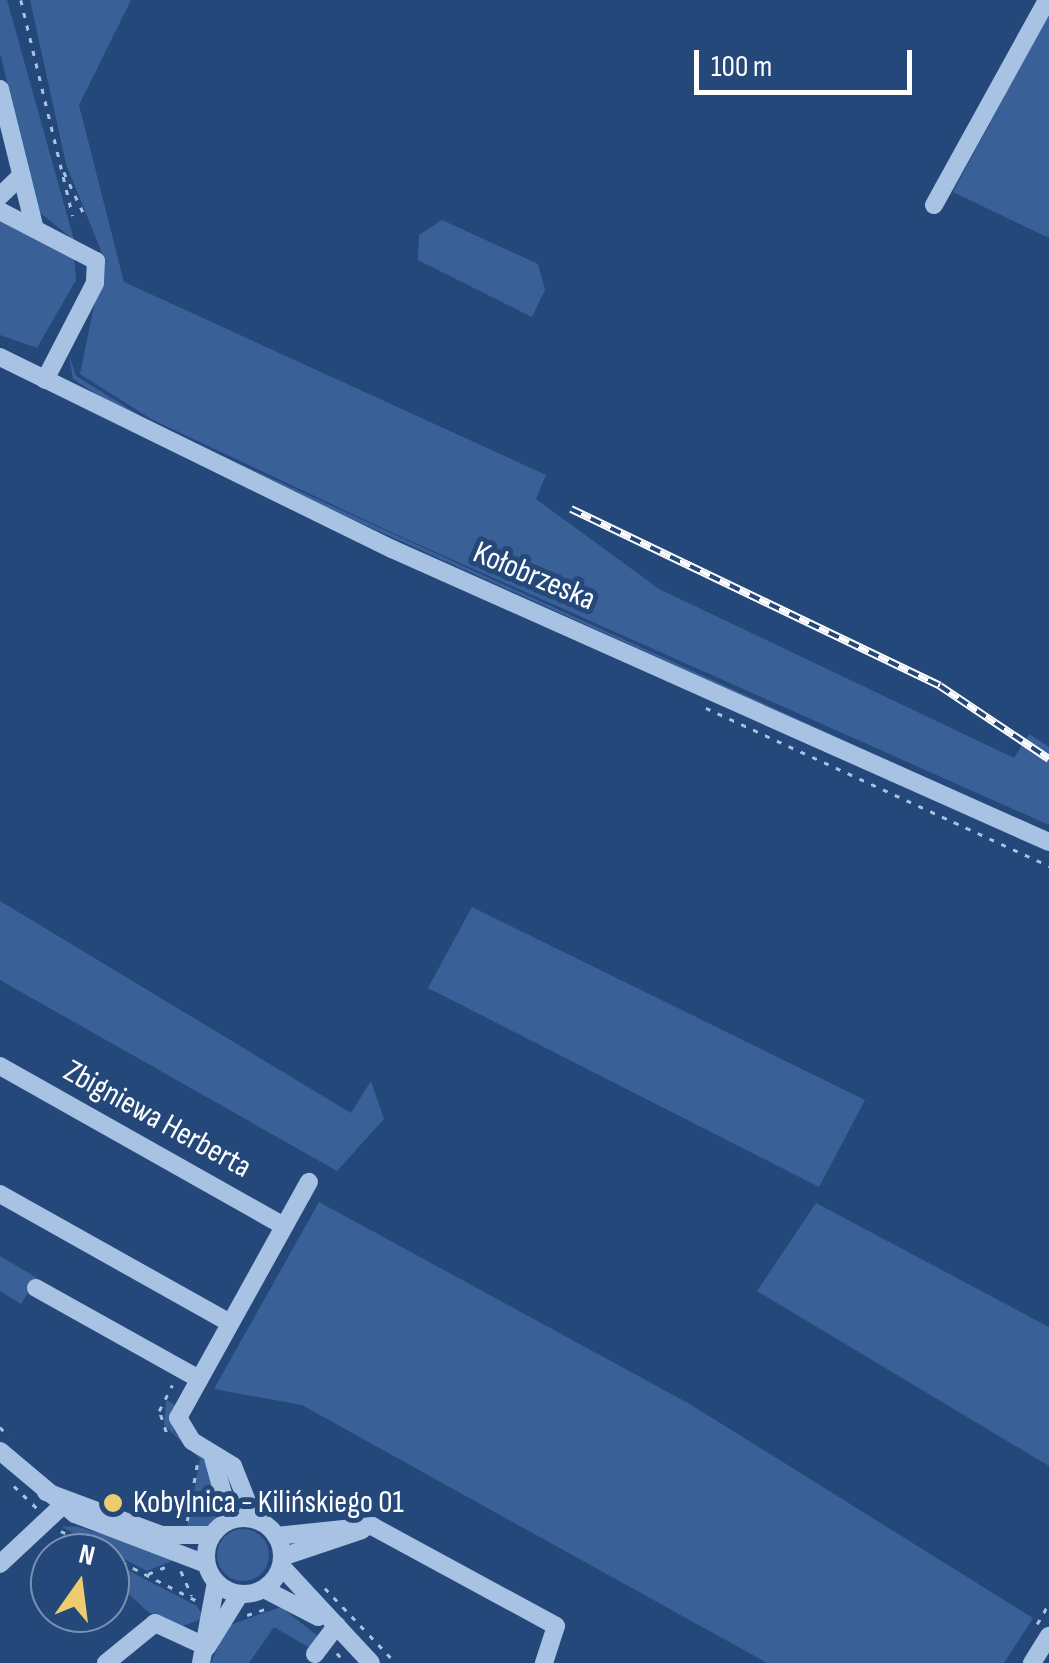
<!DOCTYPE html>
<meta charset="utf-8">
<style>
body{margin:0}
#map{position:relative;width:1049px;height:1663px;overflow:hidden;background:#25487a;font-family:"Sofia Sans Condensed",sans-serif}
div>[style]{position:absolute}
.green>*{inset:0;background:#396198}
.round{border-radius:50%}
.path>*{height:2.5px;margin-top:-1.25px;transform-origin:0;background:repeating-linear-gradient(90deg,#a8c2e4 0 5px,transparent 0 13px)}
.minor>*{height:18px;margin:-9px;padding:0 9px;transform-origin:9px;border-radius:9px;background:#a8c2e4}
.minor>.ring{margin:-9px;padding:0;box-sizing:content-box;background:none;border:18px solid #a8c2e4;border-radius:50%}
.rail>*{height:8px;margin-top:-4px;transform-origin:0;background:repeating-linear-gradient(90deg,#25487a 0 11px,#fff 0 22px);box-sizing:border-box;border-block:2px solid #fff}
.dots>*{width:28px;height:28px;translate:-50% -50%;box-sizing:border-box;border:5px solid #25487a;border-radius:50%}
span{translate:-50% -50%;white-space:nowrap;text-align:center;line-height:1.15;-webkit-text-stroke:10px #25487a;paint-order:stroke}
.street-label{font-size:32px;color:#fff}
.poi-label{font-size:32px;color:#fff}
.left{translate:0 -50%;text-align:left}
.north{position:absolute;left:30px;top:1533px;width:100px;height:100px;box-sizing:border-box;background:#25487a;border:2px solid #7c91af;border-radius:50%;rotate:14deg;font-size:28px;font-weight:700;line-height:40px;text-align:center;color:#fff}
.north::after{content:'';display:block;margin:auto;width:35px;height:45px;background:#eecc6d;clip-path:polygon(50% 0,100% 100%,50% 72%,0 100%)}
.scale{position:absolute;left:694px;top:50px;width:218px;height:45px;box-sizing:border-box;border:5px solid #fff;border-top:0;padding-left:12px;font-size:30px;line-height:35px;white-space:nowrap;color:#fff;-webkit-text-stroke:8px #25487a;paint-order:stroke}
</style>
<div id="map">
<div class="green">
<div style="clip-path:polygon(0 0,7px 0,74px 240px,39px 212px,0 53px)"></div>
<div style="clip-path:polygon(30px 0,131px 0,79px 105px,124px 282px,546px 475px,536px 499px,659px 589px,1014px 758px,1029px 734px,1049px 747px,1049px 825px,395px 534px,151px 419px,80px 374px,104px 258px,66px 164px)"></div>
<div style="clip-path:polygon(1049px 13px,1049px 238px,953px 192px)"></div>
<div style="clip-path:polygon(0 218px,74px 257px,76px 280px,37px 348px,0 335px)"></div>
<div style="clip-path:polygon(442px 220px,538px 264px,545px 290px,532px 317px,418px 260px,419px 235px)"></div>
<div style="clip-path:polygon(69px 355px,76px 376px,155px 425px,1049px 834px,146px 426px,73px 379px)"></div>
<div style="clip-path:polygon(0 901px,351px 1113px,371px 1081px,384px 1119px,337px 1171px,0 980px)"></div>
<div style="clip-path:polygon(472px 907px,865px 1100px,819px 1187px,428px 988px)"></div>
<div style="clip-path:polygon(319px 1202px,688px 1403px,1033px 1618px,1004px 1663px,767px 1663px,302px 1405px,214px 1389px)"></div>
<div style="clip-path:polygon(816px 1203px,1049px 1327px,1049px 1466px,757px 1291px)"></div>
<div style="clip-path:polygon(0 1256px,37px 1278px,21px 1304px,0 1291px)"></div>
<div style="clip-path:polygon(166px 1400px,175px 1405px,174px 1432px,211px 1465px,224px 1510px,207px 1528px,187px 1527px,200px 1459px,164px 1425px)"></div>
<div style="clip-path:polygon(76px 1526px,173px 1556px,172px 1561px,147px 1571px,62px 1527px)"></div>
<div class="round" style="left:217px;top:1529px;width:52px;height:52px"></div>
<div style="clip-path:polygon(110px 1561px,197px 1606px,204px 1618px,183px 1626px,148px 1612px,110px 1576px)"></div>
<div style="clip-path:polygon(281px 1607px,319px 1637px,310px 1648px,274px 1627px,249px 1663px,211px 1663px,227px 1626px)"></div>
</div>
<div class="path">
<div style="left:21px;top:0;width:222px;rotate:76.5deg"></div>
<div style="left:64px;top:172px;width:49px;rotate:64.5deg"></div>
<div style="left:706px;top:708px;width:378px;rotate:24.7deg"></div>
<div style="left:0;top:1427px;width:13px;rotate:48deg"></div>
<div style="left:166px;top:1432px;width:22px;rotate:-108deg"></div>
<div style="left:159px;top:1411px;width:29px;rotate:-63deg"></div>
<div style="left:14px;top:1486px;width:32px;rotate:44deg"></div>
<div style="left:187px;top:1521px;width:57px;rotate:-79.9deg"></div>
<div style="left:61px;top:1531px;width:48px;rotate:27.1deg"></div>
<div style="left:82px;top:1553px;width:9px;rotate:-69deg"></div>
<div style="left:110px;top:1556px;width:98px;rotate:27.3deg"></div>
<div style="left:181px;top:1571px;width:27px;rotate:66deg"></div>
<div style="left:148px;top:1574px;width:22px;rotate:-22deg"></div>
<div style="left:325px;top:1588px;width:103px;rotate:46.6deg"></div>
<div style="left:247px;top:1615px;width:22px;rotate:-18deg"></div>
<div style="left:1037px;top:1624px;width:24px;rotate:-60deg"></div>
<div style="left:337px;top:1653px;width:13px;rotate:48deg"></div>
</div>
<div class="minor">
<div style="left:0;top:89px;width:144px;rotate:76deg"></div>
<div style="left:0;top:196px;width:29px;rotate:-44deg"></div>
<div style="left:934px;top:205px;width:234px;rotate:-61.1deg"></div>
<div style="left:0;top:211px;width:108px;rotate:27.5deg"></div>
<div style="left:96px;top:261px;width:22px;rotate:93deg"></div>
<div style="left:95px;top:283px;width:109px;rotate:117.3deg"></div>
<div style="left:0;top:357px;width:436px;rotate:26.1deg"></div>
<div style="left:392px;top:549px;width:719px;rotate:24.04deg"></div>
<div style="left:0;top:1066px;width:326px;rotate:29.4deg"></div>
<div style="left:0;top:1194px;width:264px;rotate:29.3deg"></div>
<div style="left:36px;top:1288px;width:187px;rotate:29.2deg"></div>
<div style="left:0;top:1451px;width:98px;rotate:40deg"></div>
<div style="left:75px;top:1514px;width:140px;rotate:20.9deg"></div>
<div style="left:212px;top:1454px;width:67px;rotate:74.5deg"></div>
<div style="left:46px;top:1492px;width:129px;rotate:20.4deg"></div>
<div class="ring" style="left:206px;top:1518px;width:58px;height:58px"></div>
<div style="left:254px;top:1519px;width:57px;rotate:-111.6deg"></div>
<div style="left:233px;top:1466px;width:48px;rotate:-148.6deg"></div>
<div style="left:192px;top:1441px;width:27px;rotate:-121deg"></div>
<div style="left:178px;top:1418px;width:270px;rotate:-61deg"></div>
<div style="left:157px;top:1535px;width:54px"></div>
<div style="left:276px;top:1536px;width:97px;rotate:-5.9deg"></div>
<div style="left:372px;top:1526px;width:209px;rotate:28.5deg"></div>
<div style="left:556px;top:1626px;width:39px;rotate:108deg"></div>
<div style="left:282px;top:1557px;width:84px;rotate:-18.6deg"></div>
<div style="left:0;top:1564px;width:85px;rotate:-43.1deg"></div>
<div style="left:281px;top:1566px;width:132px;rotate:47.1deg"></div>
<div style="left:264px;top:1589px;width:61px;rotate:27.4deg"></div>
<div style="left:207px;top:1647px;width:62px;rotate:-58.1deg"></div>
<div style="left:315px;top:1654px;width:36px;rotate:-53deg"></div>
<div style="left:106px;top:1663px;width:63px;rotate:-39.2deg"></div>
<div style="left:155px;top:1623px;width:57px;rotate:24.8deg"></div>
<div style="left:201px;top:1663px;width:82px;rotate:-79.5deg"></div>
<div style="left:1032px;top:1663px;width:32px;rotate:-58deg"></div>
</div>
<div class="rail">
<div style="left:571px;top:509px;width:409px;rotate:25.6deg"></div>
<div style="left:940px;top:686px;width:131px;rotate:33.8deg"></div>
</div>
<div class="dots">
<div style="left:113px;top:1503px;background:#eecc6d"></div>
</div>
<div class="street-label">
<span style="left:534px;top:577px;rotate:23deg">Kołobrzeska</span>
<span style="left:157px;top:1120px;rotate:29deg">Zbigniewa Herberta</span>
</div>
<div class="poi-label">
<span class="left" style="left:133px;top:1503px">Kobylnica - Kilińskiego 01</span>
</div>
<div class="north">N</div>
<div class="scale">100 m</div>
</div>
